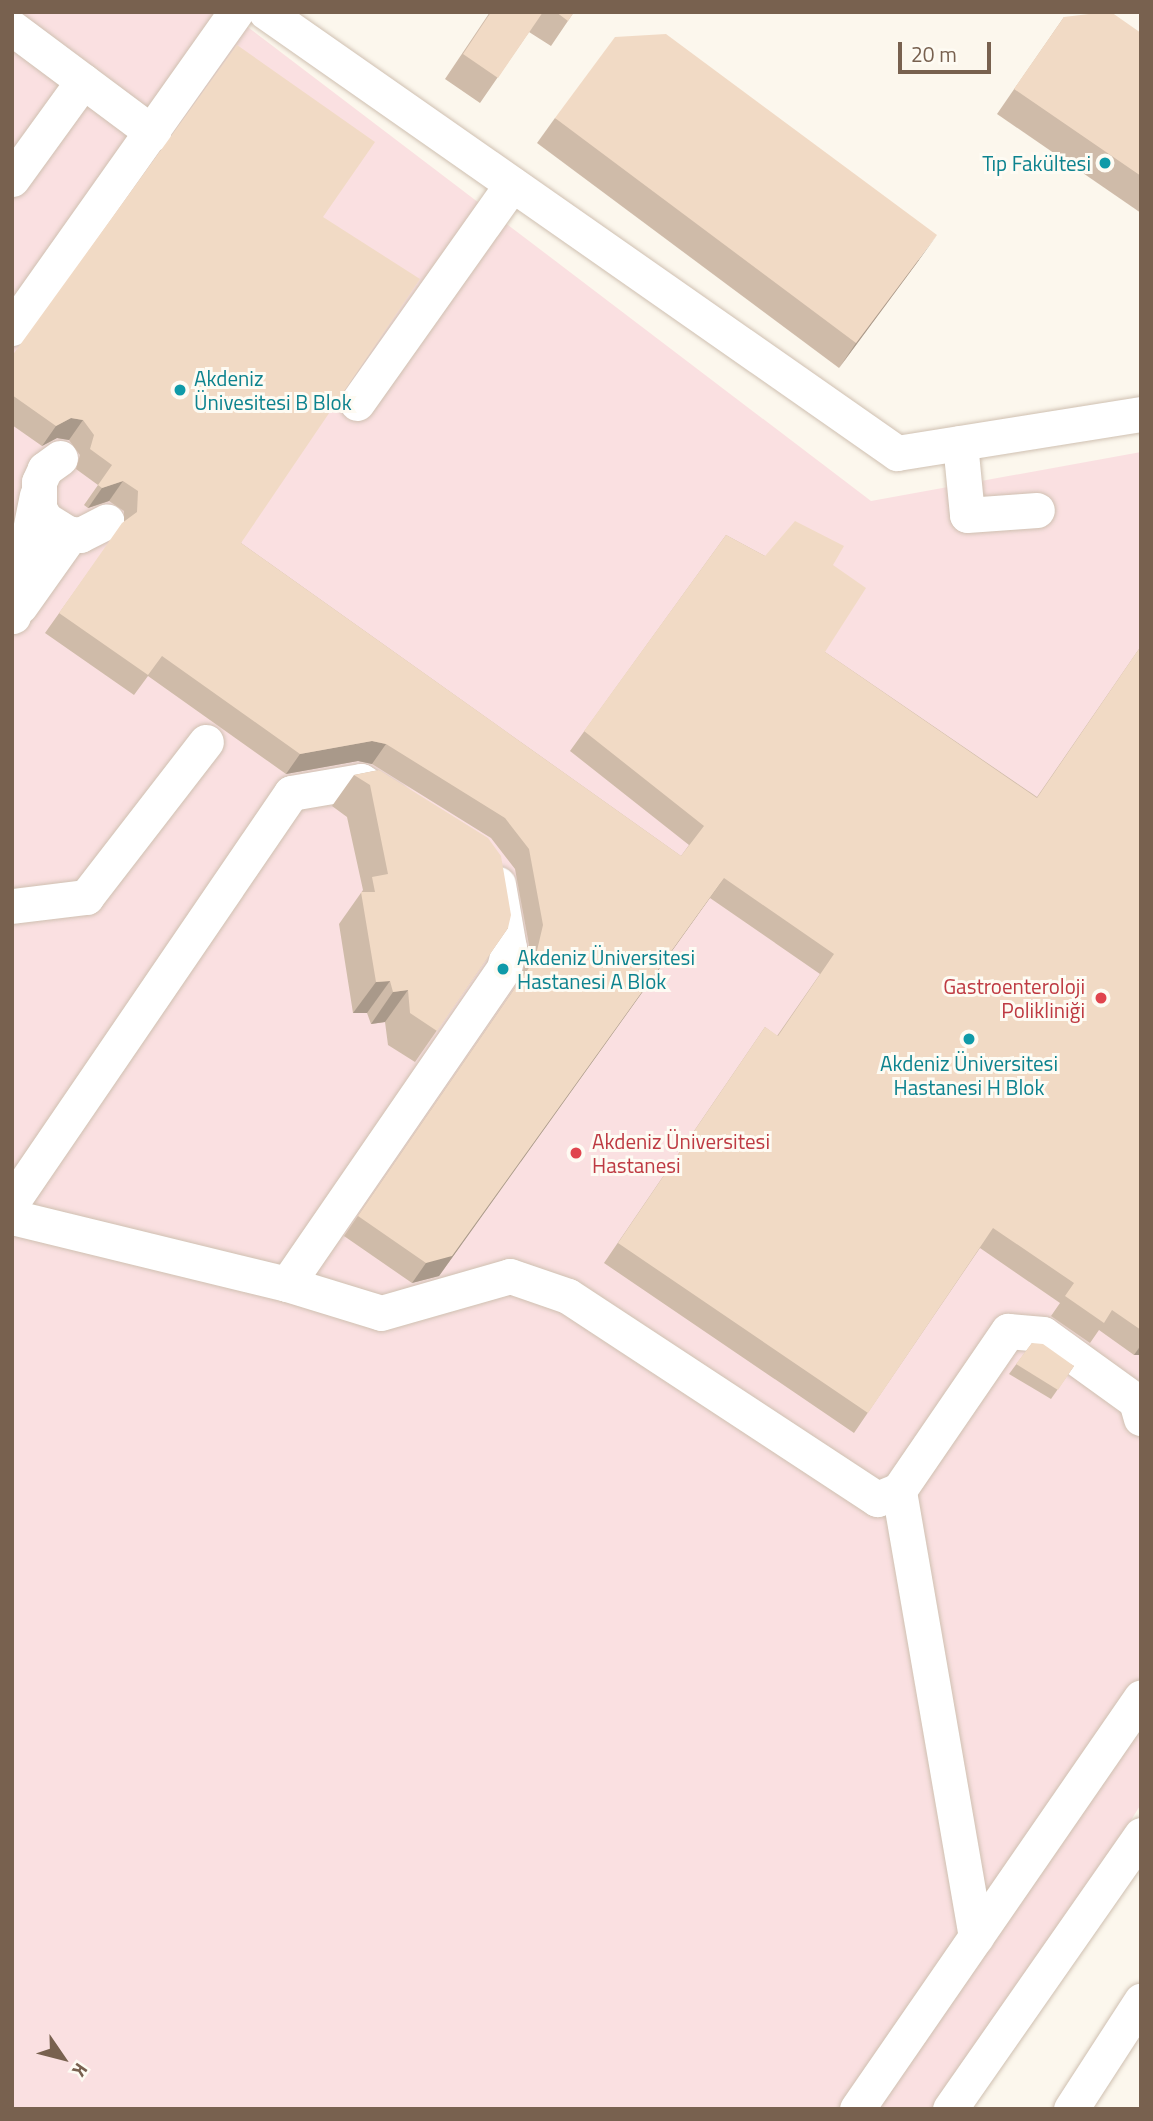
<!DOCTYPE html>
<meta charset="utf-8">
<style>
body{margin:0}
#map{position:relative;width:1153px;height:2121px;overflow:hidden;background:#fcf7ed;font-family:"Titillium Web",sans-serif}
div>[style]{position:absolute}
.medical>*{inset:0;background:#fae0e1}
.roads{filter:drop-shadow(0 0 2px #cfc0b1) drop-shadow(0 0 2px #cfc0b1)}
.minor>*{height:35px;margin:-17.5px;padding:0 17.5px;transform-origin:17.5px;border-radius:17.5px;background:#fff}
.wall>*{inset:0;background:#cfbba9}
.shaded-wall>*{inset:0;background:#a9998a}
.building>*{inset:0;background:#f1dac5}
.dots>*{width:19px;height:19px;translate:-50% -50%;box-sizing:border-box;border:4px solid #fefbf3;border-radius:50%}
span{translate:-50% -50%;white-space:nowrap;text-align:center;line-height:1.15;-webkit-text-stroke:6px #fefbf3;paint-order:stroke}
.culture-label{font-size:21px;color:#0d838f}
.right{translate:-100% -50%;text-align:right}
.left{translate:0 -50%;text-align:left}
.health-label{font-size:21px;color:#be3a42}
.frame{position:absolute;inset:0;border:14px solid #78614f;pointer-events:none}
.north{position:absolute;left:28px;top:2023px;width:70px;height:70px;-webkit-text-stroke:5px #fefbf3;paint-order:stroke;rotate:125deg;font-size:19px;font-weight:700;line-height:28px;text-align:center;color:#78614f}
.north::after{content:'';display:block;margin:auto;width:24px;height:32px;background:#78614f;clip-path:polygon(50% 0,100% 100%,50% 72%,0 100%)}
.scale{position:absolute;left:898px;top:42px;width:93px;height:32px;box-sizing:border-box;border:4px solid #78614f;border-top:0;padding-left:9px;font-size:21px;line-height:24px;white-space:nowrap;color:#78614f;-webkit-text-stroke:5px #fefbf3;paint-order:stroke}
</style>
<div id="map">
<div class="medical">
<div style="clip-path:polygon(12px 12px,228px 12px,871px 501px,1141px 452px,1141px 1804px,954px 2109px,12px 2109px)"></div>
</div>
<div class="roads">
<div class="minor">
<div style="left:266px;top:12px;width:770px;rotate:34.95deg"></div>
<div style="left:897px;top:453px;width:247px;rotate:-9.1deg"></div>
<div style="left:12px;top:28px;width:176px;rotate:36.7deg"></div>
<div style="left:12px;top:179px;width:121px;rotate:-54.1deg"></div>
<div style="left:12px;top:328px;width:387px;rotate:-54.7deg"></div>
<div style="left:357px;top:403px;width:268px;rotate:-54.7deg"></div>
<div style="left:960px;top:443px;width:72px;rotate:84.4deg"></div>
<div style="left:967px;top:515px;width:70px;rotate:-4.1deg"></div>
<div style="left:60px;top:458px;width:19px;rotate:144deg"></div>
<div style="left:45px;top:469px;width:14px;rotate:115deg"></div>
<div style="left:39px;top:482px;width:26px;rotate:90deg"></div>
<div style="left:39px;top:508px;width:13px;rotate:61deg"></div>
<div style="left:45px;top:519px;width:26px;rotate:32deg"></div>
<div style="left:67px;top:533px;width:13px;rotate:9deg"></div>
<div style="left:80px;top:535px;width:30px;rotate:-27deg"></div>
<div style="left:20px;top:606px;width:88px;rotate:-54.7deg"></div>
<div style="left:13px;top:616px;width:123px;rotate:-78.8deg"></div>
<div style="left:12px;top:906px;width:75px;rotate:-6.9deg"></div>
<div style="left:86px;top:897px;width:196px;rotate:-52.3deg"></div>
<div style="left:12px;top:1202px;width:495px;rotate:-55.7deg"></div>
<div style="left:291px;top:793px;width:71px;rotate:-9.7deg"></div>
<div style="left:361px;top:781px;width:34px;rotate:32deg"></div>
<div style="left:12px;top:1217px;width:283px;rotate:13.7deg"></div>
<div style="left:287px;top:1284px;width:98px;rotate:17.1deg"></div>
<div style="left:381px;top:1313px;width:134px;rotate:-16deg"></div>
<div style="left:510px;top:1276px;width:61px;rotate:19deg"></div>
<div style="left:568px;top:1296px;width:370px;rotate:33.3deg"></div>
<div style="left:877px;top:1499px;width:24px;rotate:-22deg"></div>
<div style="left:287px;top:1284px;width:383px;rotate:-55.5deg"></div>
<div style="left:504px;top:968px;width:21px;rotate:-76deg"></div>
<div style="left:509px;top:948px;width:65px;rotate:-99.8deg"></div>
<div style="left:976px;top:1937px;width:454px;rotate:-99.8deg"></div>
<div style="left:899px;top:1490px;width:193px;rotate:-55.6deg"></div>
<div style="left:1008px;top:1331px;width:35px;rotate:5deg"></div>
<div style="left:1043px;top:1334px;width:115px;rotate:35.8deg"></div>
<div style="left:1136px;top:1401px;width:18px;rotate:74deg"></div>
<div style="left:857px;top:2109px;width:500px;rotate:-55.4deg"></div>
<div style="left:950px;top:2109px;width:334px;rotate:-55.1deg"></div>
<div style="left:1071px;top:2109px;width:129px;rotate:-57.1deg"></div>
</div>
</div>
<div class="wall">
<div style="clip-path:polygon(490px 12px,574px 12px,551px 46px,529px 32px,480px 103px,445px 79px)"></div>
<div style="clip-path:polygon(1064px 17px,1141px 33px,1141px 213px,997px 114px)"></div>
<div style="clip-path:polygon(555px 118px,919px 260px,839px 368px,537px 143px)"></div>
<div style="clip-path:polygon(323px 217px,241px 543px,681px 856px,689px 845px,570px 751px,726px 535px,765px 556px,833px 565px,825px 652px,1037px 797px,1141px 646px,1141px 1355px,1134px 1355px,1099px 1330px,1090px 1343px,1051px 1316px,1060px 1303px,980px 1248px,854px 1433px,604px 1263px,765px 1027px,777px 1036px,820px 974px,710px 898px,439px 1276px,412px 1283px,344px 1236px,521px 979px,529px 945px,515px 869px,491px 838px,372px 764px,358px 761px,286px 774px,148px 676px,134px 695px,45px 633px,124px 522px,124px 511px,109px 501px,88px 508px,84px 505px,98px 485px,76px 469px,80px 455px,69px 440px,57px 438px,42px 446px,12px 425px,12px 356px)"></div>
<div style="clip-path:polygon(379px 770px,508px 928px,415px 1062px,388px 1045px,385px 1022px,371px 1024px,367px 1013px,353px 1013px,339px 924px,363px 890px,347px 817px,332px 806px,354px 775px)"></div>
<div style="clip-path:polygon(1032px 1343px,1074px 1366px,1051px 1399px,1009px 1374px)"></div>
</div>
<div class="shaded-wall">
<div style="clip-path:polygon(937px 235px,919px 260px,839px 368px,856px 343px)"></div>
<div style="clip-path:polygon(71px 418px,83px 420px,69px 440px,57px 438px,42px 446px,56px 426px)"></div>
<div style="clip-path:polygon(123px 481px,109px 501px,88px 508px,102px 488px)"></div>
<div style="clip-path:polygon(372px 741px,386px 744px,372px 764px,358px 761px,286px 774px,300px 754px)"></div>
<div style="clip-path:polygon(724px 878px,439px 1276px,412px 1283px,426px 1263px)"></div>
<div style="clip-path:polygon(390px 981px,367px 1013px,353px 1013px,376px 982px)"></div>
<div style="clip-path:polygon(408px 990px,385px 1022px,371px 1024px,393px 992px)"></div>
<div style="clip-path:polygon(1141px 1345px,1141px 1355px,1134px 1355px)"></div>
</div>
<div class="building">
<div style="clip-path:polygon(491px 12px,543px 12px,498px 78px,463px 54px)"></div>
<div style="clip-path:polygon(556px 12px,574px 12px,568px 21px)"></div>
<div style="clip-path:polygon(1091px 12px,1111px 12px,1141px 33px,1141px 176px,1014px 89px,1064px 17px,1089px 14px)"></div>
<div style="clip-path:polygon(666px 34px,937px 235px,856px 343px,555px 118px,615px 37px)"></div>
<div style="clip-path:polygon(237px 45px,375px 142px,323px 217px,420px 279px,241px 543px,681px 856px,704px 826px,584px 731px,726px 535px,765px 556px,795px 521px,844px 546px,833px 565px,866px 588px,825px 652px,1037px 798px,1141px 646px,1141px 1330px,1112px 1310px,1104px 1323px,1065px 1296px,1074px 1283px,993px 1228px,868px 1413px,618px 1243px,765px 1027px,778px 1036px,834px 954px,724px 878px,452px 1256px,426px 1263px,358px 1216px,535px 959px,543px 925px,529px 849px,505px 818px,386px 744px,372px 741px,300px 754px,162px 656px,148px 675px,59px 613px,122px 523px,137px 512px,138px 491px,123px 481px,102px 488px,98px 485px,112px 465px,90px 449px,94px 435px,83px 420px,71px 418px,56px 426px,12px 395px,12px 356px)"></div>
<div style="clip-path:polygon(379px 770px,488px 838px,501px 856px,511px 915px,508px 928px,437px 1031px,410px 1013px,408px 990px,393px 992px,390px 981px,376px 982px,361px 892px,375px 892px,372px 877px,388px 874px,370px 785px,354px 775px)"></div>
<div style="clip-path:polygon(1032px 1343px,1043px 1344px,1074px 1366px,1058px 1390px,1016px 1364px)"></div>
</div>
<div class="dots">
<div style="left:1105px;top:163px;background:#0f9aa8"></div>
<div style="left:180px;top:390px;background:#0f9aa8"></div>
<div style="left:503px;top:969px;background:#0f9aa8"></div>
<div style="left:1101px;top:998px;background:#e0444e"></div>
<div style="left:969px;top:1039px;background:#0f9aa8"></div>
<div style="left:576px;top:1153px;background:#e0444e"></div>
</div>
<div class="culture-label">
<span class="right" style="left:1091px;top:163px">Tıp Fakültesi</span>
<span class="left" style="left:194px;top:390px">Akdeniz<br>Ünivesitesi B Blok</span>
<span class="left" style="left:517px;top:969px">Akdeniz Üniversitesi<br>Hastanesi A Blok</span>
<span style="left:969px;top:1075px">Akdeniz Üniversitesi<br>Hastanesi H Blok</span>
</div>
<div class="health-label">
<span class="right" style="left:1085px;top:998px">Gastroenteroloji<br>Polikliniği</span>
<span class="left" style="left:592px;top:1153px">Akdeniz Üniversitesi<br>Hastanesi</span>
</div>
<div class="frame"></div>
<div class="north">K</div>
<div class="scale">20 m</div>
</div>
